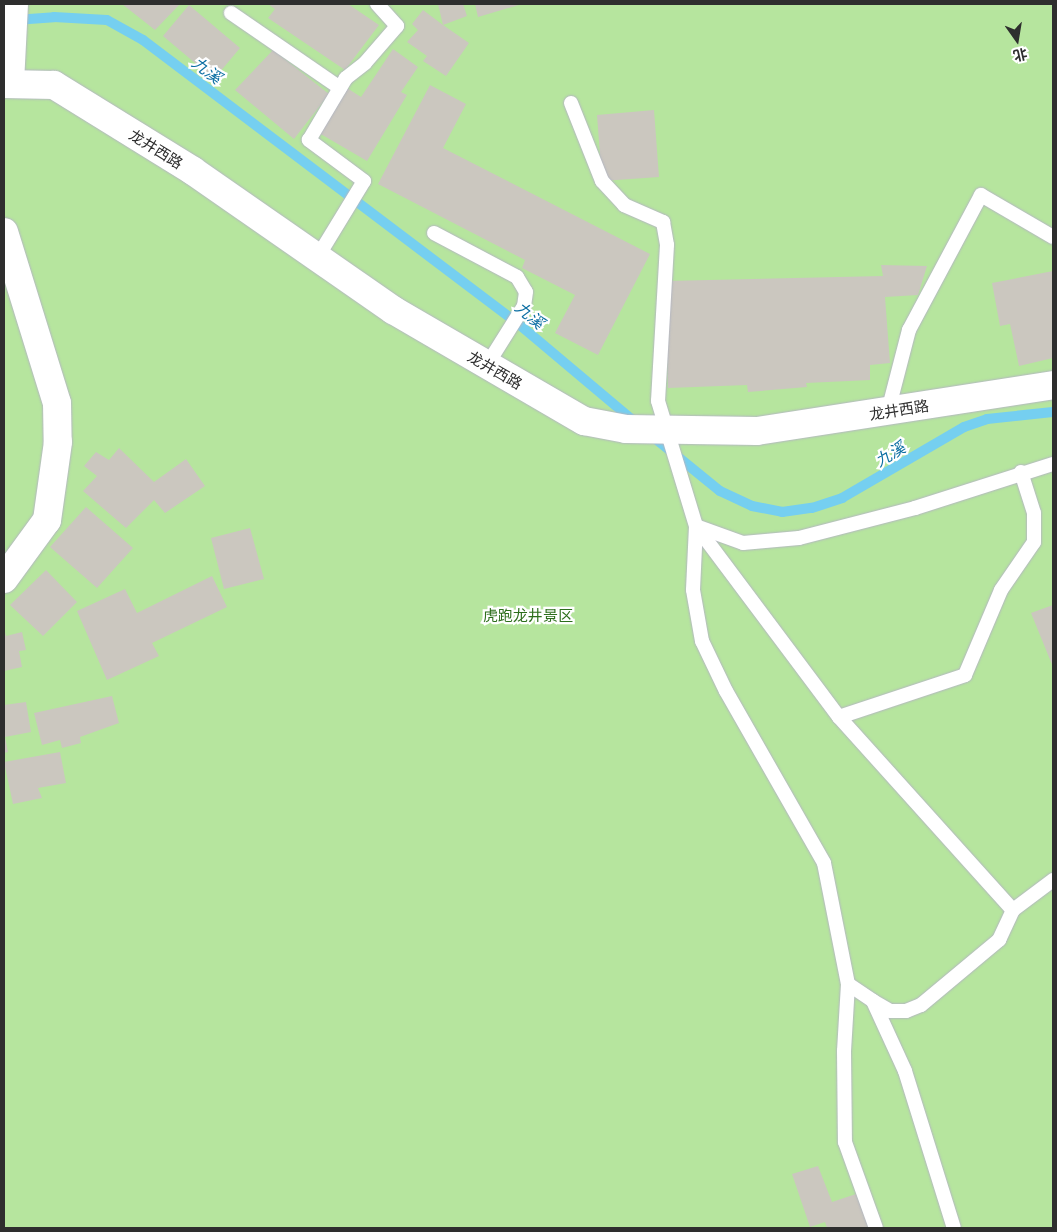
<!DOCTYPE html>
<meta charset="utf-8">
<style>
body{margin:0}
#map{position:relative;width:1057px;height:1232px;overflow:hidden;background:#efe9e1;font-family:"Golos Text","Noto Sans SC",sans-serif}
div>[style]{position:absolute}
.green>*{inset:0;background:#b6e59e}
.stream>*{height:10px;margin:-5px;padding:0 5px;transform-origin:5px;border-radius:5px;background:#75cff0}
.building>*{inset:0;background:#cbc7bf}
.roads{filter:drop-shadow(0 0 1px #b4b7c1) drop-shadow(0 0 1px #b4b7c1)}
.lane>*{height:14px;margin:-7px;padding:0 7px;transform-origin:7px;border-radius:7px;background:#fff}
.street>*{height:26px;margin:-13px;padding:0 13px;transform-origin:13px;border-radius:13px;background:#fff}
.secondary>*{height:28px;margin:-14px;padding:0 14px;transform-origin:14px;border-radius:14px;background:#fff}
span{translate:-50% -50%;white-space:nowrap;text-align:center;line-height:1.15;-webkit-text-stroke:4.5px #fff;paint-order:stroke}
.street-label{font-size:15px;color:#2e2e2e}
.park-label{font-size:15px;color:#2c6e1b}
.water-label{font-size:16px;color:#0d6fa3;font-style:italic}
.frame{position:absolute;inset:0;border:5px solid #2e2e2e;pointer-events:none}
.north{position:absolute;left:992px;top:15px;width:50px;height:50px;-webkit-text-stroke:4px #fff;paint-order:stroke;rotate:167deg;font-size:14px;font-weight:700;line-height:20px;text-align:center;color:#2e2e2e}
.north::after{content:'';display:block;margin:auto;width:18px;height:22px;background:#2e2e2e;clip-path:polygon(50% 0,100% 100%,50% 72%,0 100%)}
</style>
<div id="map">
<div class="green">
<div style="clip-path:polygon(4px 4px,1053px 4px,1053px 1228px,4px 1228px)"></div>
</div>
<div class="stream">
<div style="left:15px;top:20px;width:39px;rotate:-4deg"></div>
<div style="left:54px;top:17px;width:53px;rotate:3.2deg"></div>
<div style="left:107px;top:20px;width:41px;rotate:29.1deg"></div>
<div style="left:143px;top:40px;width:466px;rotate:37.1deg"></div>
<div style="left:515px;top:321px;width:158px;rotate:40.1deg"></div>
<div style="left:651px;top:435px;width:89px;rotate:39.1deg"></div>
<div style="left:720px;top:491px;width:35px;rotate:25deg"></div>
<div style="left:752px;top:506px;width:31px;rotate:11deg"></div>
<div style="left:782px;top:512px;width:30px;rotate:-8deg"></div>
<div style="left:812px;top:508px;width:32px;rotate:-18deg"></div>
<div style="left:842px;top:498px;width:141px;rotate:-30.2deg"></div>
<div style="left:964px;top:427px;width:24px;rotate:-19deg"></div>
<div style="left:987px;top:419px;width:66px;rotate:-6.1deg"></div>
</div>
<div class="building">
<div style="clip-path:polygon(122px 4px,180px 4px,155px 30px)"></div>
<div style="clip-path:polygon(268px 4px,348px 4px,379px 25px,345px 70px,268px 18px,275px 9px)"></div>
<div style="clip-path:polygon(438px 4px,463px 4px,467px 16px,443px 25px,469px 43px,446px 76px,423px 61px,427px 56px,407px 42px,418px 30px,412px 24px,423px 10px,443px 25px)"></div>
<div style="clip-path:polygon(475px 4px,522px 4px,478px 17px)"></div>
<div style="clip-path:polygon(189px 5px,240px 48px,214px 79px,163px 36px)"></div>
<div style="clip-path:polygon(393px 49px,418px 67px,401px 92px,407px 95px,367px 161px,319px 133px,347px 88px,361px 97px)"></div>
<div style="clip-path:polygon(273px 50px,329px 94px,294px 139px,235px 90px)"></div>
<div style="clip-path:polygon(430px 85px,466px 104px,443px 148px,650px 254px,598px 355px,555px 333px,575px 295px,522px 268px,525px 260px,378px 184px)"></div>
<div style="clip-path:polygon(654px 110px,659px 177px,602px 181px,597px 115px)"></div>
<div style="clip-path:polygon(881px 265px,927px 266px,918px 295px,885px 297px,890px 363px,870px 365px,870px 380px,806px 383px,807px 387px,748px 392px,747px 385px,668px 388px,665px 281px,883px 276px)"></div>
<div style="clip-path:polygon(1053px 271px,1053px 358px,1019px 366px,1010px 324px,1000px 326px,992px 283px)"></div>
<div style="clip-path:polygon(119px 448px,154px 482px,186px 459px,205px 486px,165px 513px,154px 500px,126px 528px,83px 491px,97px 476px,84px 466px,96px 452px,109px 460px)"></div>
<div style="clip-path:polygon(86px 507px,133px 548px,97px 588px,50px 547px)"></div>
<div style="clip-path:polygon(250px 528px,264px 579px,224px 589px,211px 538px)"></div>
<div style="clip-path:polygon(46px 570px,77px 602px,43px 636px,10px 605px)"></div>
<div style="clip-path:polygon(212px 576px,227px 607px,152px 643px,159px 656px,107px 680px,77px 611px,125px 589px,137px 613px)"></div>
<div style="clip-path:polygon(1053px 605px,1053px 667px,1031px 613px)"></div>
<div style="clip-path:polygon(4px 629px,6px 636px,22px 632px,26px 650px,19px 651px,22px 667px,4px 671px)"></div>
<div style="clip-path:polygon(112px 696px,119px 723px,80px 737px,81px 743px,62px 748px,60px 740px,42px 745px,34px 713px)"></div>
<div style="clip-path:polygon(26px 702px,31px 732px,5px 737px,8px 752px,4px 753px,4px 705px)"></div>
<div style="clip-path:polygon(60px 752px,66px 783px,38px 788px,42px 798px,13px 804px,4px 762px)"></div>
<div style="clip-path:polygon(818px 1166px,832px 1202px,856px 1194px,869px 1228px,827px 1228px,825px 1222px,810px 1227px,792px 1174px)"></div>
</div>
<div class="roads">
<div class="lane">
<div style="left:231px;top:13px;width:132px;rotate:34.5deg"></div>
<div style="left:571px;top:103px;width:84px;rotate:68.3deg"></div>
<div style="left:602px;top:181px;width:33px;rotate:47deg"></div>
<div style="left:624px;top:205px;width:43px;rotate:23.6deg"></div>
<div style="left:663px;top:222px;width:23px;rotate:80deg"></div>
<div style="left:667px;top:245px;width:156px;rotate:93.3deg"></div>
<div style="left:658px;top:401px;width:131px;rotate:73.1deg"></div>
<div style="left:696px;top:526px;width:64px;rotate:92.7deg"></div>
<div style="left:693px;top:590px;width:52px;rotate:80deg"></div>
<div style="left:702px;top:641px;width:55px;rotate:64.4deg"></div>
<div style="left:726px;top:691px;width:198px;rotate:60.3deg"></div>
<div style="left:824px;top:863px;width:123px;rotate:78.8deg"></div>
<div style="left:848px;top:984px;width:30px;rotate:34deg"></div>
<div style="left:873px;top:1001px;width:77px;rotate:65.4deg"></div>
<div style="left:905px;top:1071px;width:164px;rotate:72.7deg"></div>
<div style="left:434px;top:233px;width:94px;rotate:27.9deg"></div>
<div style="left:517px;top:277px;width:17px;rotate:59deg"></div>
<div style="left:526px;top:292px;width:14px;rotate:98deg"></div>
<div style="left:524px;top:306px;width:70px;rotate:122.1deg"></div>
<div style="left:317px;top:258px;width:90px;rotate:-58.6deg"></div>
<div style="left:364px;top:181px;width:69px;rotate:-143.3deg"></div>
<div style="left:309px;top:140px;width:72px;rotate:-59.2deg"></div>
<div style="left:346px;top:78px;width:24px;rotate:-38deg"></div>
<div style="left:365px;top:63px;width:49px;rotate:-49.1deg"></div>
<div style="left:397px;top:26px;width:30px;rotate:-132deg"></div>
<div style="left:888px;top:411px;width:84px;rotate:-75.5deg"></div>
<div style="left:909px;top:330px;width:153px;rotate:-61.9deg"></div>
<div style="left:981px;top:195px;width:83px;rotate:30.3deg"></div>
<div style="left:696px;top:526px;width:239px;rotate:53.2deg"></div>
<div style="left:839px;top:717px;width:260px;rotate:48deg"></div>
<div style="left:1013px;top:910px;width:50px;rotate:-36.9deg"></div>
<div style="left:696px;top:526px;width:50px;rotate:19.9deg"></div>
<div style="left:743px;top:543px;width:56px;rotate:-5.1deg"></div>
<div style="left:799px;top:538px;width:120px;rotate:-14.5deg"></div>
<div style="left:915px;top:508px;width:145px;rotate:-17.7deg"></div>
<div style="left:839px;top:717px;width:133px;rotate:-18.4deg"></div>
<div style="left:965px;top:675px;width:92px;rotate:-67deg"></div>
<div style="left:1001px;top:590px;width:58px;rotate:-55.5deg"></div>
<div style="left:1034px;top:542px;width:29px;rotate:-90deg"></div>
<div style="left:1034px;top:513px;width:43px;rotate:-107.6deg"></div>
<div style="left:848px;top:984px;width:67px;rotate:93.4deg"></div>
<div style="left:844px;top:1051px;width:91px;rotate:89.4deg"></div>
<div style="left:845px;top:1142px;width:91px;rotate:70.2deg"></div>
<div style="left:873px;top:1001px;width:20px;rotate:30deg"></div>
<div style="left:890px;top:1011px;width:16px"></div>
<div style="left:906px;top:1011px;width:16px;rotate:-22deg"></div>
<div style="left:921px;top:1005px;width:102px;rotate:-39.8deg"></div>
<div style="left:999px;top:940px;width:33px;rotate:-65deg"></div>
</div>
<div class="street">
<div style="left:11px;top:83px;width:79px;rotate:-87.1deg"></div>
</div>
<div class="secondary">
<div style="left:4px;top:84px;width:50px;rotate:1.1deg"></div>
<div style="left:54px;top:85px;width:163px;rotate:31.7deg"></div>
<div style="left:193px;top:171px;width:244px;rotate:34.8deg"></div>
<div style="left:393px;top:310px;width:221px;rotate:30.2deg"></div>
<div style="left:584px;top:421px;width:43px;rotate:10.8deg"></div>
<div style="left:626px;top:429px;width:131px;rotate:0.9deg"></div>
<div style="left:757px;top:431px;width:300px;rotate:-8.8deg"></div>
<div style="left:4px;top:232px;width:179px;rotate:72.8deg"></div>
<div style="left:57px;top:403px;width:39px;rotate:89deg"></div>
<div style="left:58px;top:442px;width:79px;rotate:98deg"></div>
<div style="left:47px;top:520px;width:73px;rotate:126.1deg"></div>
</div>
</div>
<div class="street-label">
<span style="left:156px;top:149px;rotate:32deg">龙井西路</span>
<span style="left:495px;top:370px;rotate:30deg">龙井西路</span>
<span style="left:899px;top:410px;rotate:-9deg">龙井西路</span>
</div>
<div class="park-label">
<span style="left:528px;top:616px">虎跑龙井景区</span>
</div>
<div class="water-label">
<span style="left:207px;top:70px;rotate:37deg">九溪</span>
<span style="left:530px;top:315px;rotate:40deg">九溪</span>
<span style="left:890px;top:454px;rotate:-31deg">九溪</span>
</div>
<div class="frame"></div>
<div class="north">北</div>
</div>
